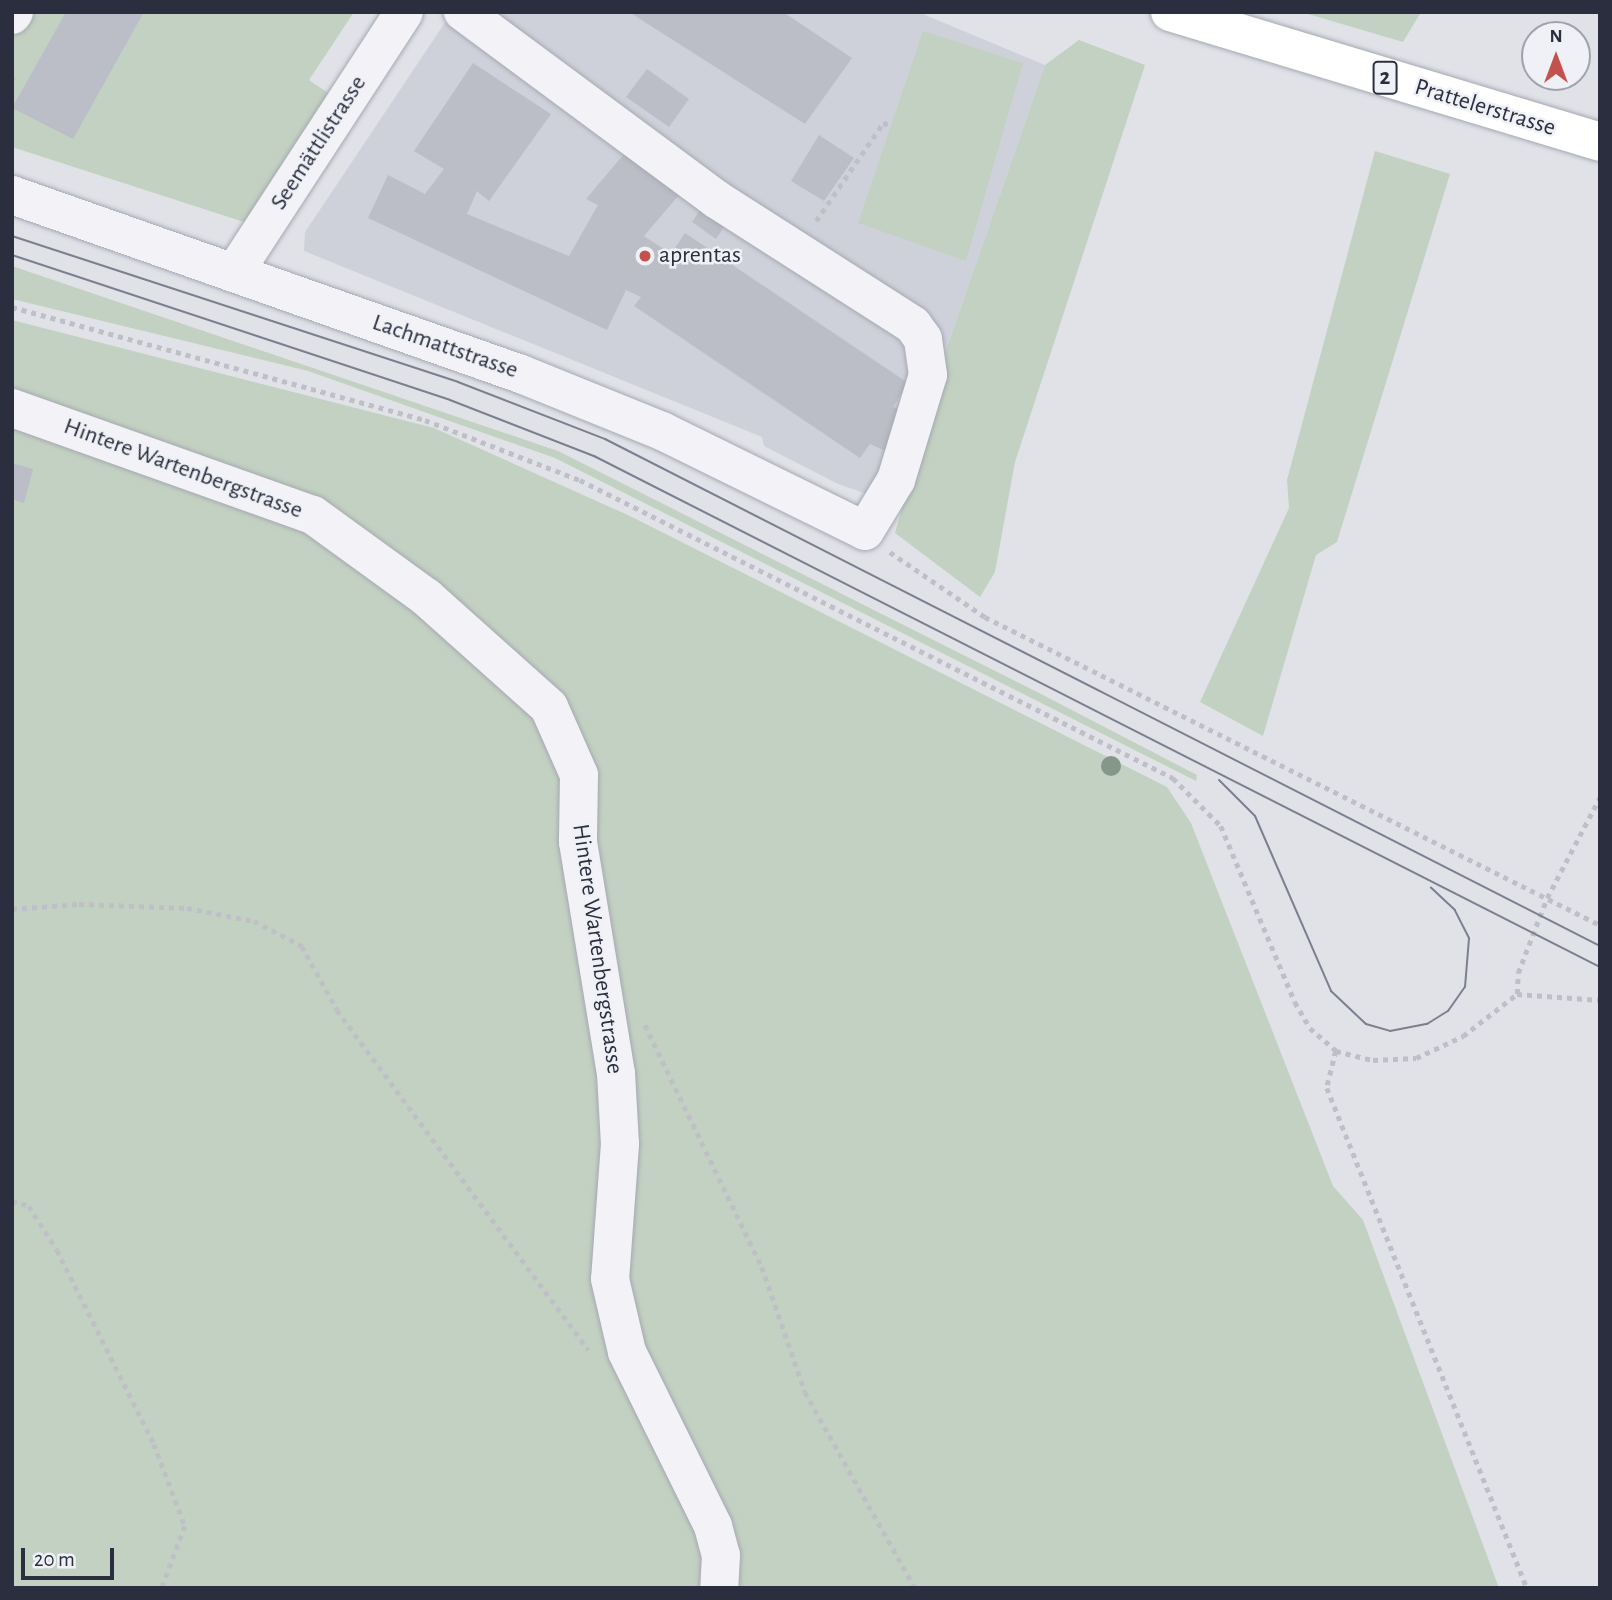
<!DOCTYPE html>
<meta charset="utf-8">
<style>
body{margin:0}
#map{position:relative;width:1612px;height:1600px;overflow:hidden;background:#e0e2e8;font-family:"Alegreya Sans",sans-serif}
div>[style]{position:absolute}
.built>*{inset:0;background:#cfd1da}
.green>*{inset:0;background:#c3d1c2}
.building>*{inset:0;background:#bbbdc7}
.path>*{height:4.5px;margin-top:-2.25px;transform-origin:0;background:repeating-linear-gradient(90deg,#bfc0c7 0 5px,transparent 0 10px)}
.roads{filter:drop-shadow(0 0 2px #a6a8b2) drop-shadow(0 0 2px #a6a8b2)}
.minor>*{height:38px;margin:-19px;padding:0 19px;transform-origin:19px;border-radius:19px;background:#f3f3f7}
.major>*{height:38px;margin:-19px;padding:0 19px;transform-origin:19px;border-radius:19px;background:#fff}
.tram>*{height:2px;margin:-1px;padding:0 1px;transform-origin:1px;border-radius:1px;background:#7b7f90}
.trees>*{width:20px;height:20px;margin:-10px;border-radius:50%;background:#849788}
.dots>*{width:19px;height:19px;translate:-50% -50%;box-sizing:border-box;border:4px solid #f0f1f6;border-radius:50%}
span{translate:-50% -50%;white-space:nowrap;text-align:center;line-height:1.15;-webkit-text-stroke:5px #f0f1f6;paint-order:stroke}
.shield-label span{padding:2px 5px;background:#f0f1f6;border:2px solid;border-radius:5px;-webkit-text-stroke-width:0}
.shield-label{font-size:23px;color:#2a2e3e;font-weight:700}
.street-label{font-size:24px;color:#2a2e3e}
.poi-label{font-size:24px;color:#2a2e3e}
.left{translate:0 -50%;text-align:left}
.frame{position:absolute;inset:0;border:14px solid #2a2e3e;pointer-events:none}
.north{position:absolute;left:1521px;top:21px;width:70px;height:70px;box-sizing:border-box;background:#f0f1f6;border:2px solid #a1a3ac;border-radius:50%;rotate:0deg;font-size:19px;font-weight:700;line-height:28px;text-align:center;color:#2a2e3e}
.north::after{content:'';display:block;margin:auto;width:24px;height:32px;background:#c3524f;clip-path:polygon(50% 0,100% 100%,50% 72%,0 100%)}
.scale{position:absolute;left:21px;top:1548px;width:93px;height:32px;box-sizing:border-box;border:4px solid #2a2e3e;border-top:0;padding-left:9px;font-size:21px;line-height:24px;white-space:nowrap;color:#2a2e3e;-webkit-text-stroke:5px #f0f1f6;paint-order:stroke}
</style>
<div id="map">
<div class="built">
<div style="clip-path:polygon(452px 12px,918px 12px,1045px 65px,945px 353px,903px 506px,838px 484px,764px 446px,762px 437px,304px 251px,305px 232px)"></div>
</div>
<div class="green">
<div style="clip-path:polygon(26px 12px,354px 12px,309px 80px,331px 95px,244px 222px,12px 147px,12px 39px)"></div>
<div style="clip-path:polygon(1301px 12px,1421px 12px,1403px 42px)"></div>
<div style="clip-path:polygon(923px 31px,1023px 63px,966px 261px,858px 223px)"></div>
<div style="clip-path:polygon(1079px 40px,1145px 65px,1015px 462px,995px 572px,980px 597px,895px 533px,945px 353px,1045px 65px)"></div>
<div style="clip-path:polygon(1375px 151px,1450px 174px,1337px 542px,1316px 555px,1263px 736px,1200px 702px,1289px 508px,1287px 480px)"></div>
<div style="clip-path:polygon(12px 266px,558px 451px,1039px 693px,1197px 775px,1196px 781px,555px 458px,308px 371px,12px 299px)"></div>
<div style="clip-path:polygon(12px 320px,434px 428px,630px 516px,1167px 787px,1191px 823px,1333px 1186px,1363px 1220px,1499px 1588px,12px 1588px)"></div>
</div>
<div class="building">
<div style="clip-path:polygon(66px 12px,144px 12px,73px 139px,12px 108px)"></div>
<div style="clip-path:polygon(629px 12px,783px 12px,852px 58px,805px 124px)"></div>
<div style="clip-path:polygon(473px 63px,551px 114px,489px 201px,477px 191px,467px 214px,569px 256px,598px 205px,586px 199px,629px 148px,679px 195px,644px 236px,671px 254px,685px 233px,908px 383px,893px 407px,901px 410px,888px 452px,870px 444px,860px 458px,634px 306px,641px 297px,626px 290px,607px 330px,368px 218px,388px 175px,425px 194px,444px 169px,414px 151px)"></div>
<div style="clip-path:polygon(647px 69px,689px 99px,669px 127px,626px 97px)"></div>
<div style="clip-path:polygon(819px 135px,854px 158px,824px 201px,791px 181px)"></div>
<div style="clip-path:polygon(707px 200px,731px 216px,716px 239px,692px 222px)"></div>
<div style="clip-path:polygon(12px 463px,33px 469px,24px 503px,12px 499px)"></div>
</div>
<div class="path">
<div style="left:12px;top:79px;width:3px;rotate:18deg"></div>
<div style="left:816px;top:221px;width:119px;rotate:-55.6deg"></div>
<div style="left:883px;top:123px;width:7px;rotate:16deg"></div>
<div style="left:12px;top:307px;width:428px;rotate:15.3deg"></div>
<div style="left:425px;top:420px;width:166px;rotate:21.2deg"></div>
<div style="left:580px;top:480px;width:664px;rotate:26.68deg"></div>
<div style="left:1173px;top:778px;width:68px;rotate:45deg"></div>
<div style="left:1221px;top:826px;width:191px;rotate:67.2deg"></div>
<div style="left:1295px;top:1002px;width:30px;rotate:60deg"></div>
<div style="left:1310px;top:1028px;width:35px;rotate:41deg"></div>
<div style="left:1336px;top:1051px;width:38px;rotate:14deg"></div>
<div style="left:1373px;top:1060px;width:43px;rotate:-2.7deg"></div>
<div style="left:1416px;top:1058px;width:52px;rotate:-25.1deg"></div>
<div style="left:1463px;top:1036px;width:68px;rotate:-37.9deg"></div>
<div style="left:1517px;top:994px;width:83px;rotate:4.1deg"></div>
<div style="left:890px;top:552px;width:115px;rotate:34.4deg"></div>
<div style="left:985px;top:617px;width:688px;rotate:26.6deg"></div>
<div style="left:12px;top:909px;width:67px;rotate:-4.3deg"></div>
<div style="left:79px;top:904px;width:108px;rotate:2.1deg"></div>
<div style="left:187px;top:908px;width:68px;rotate:11deg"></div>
<div style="left:254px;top:921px;width:54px;rotate:27.5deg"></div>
<div style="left:302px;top:946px;width:73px;rotate:61.3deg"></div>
<div style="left:337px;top:1010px;width:423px;rotate:53.5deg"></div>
<div style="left:1517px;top:994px;width:21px;rotate:-87deg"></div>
<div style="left:1518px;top:973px;width:80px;rotate:-68.9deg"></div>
<div style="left:1547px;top:898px;width:114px;rotate:-62.3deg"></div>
<div style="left:645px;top:1025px;width:269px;rotate:64.2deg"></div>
<div style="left:762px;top:1267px;width:132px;rotate:71deg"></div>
<div style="left:805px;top:1392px;width:225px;rotate:60.7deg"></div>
<div style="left:1336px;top:1051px;width:38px;rotate:104deg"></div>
<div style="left:1327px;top:1088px;width:539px;rotate:68.2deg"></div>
<div style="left:12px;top:1201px;width:18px;rotate:16deg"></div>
<div style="left:29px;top:1206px;width:52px;rotate:57.5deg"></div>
<div style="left:57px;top:1250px;width:217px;rotate:63.4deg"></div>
<div style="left:154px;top:1444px;width:88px;rotate:69.3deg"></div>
<div style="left:185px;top:1526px;width:66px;rotate:110.4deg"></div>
</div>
<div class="roads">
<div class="minor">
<div style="left:12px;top:15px;width:4px;rotate:-56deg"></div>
<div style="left:12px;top:195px;width:540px;rotate:19.38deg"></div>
<div style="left:521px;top:374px;width:152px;rotate:22deg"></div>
<div style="left:662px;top:431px;width:226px;rotate:26.2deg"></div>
<div style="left:865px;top:531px;width:60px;rotate:-58.7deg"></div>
<div style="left:896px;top:480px;width:110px;rotate:-73.1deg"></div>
<div style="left:928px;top:375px;width:36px;rotate:-98deg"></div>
<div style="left:923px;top:339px;width:17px;rotate:-126deg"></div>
<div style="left:913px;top:325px;width:234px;rotate:-147.4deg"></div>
<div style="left:716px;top:199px;width:315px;rotate:-143.5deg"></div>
<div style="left:234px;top:273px;width:311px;rotate:-56.9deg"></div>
<div style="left:12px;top:408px;width:319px;rotate:19.6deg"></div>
<div style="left:313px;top:515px;width:140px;rotate:36deg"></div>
<div style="left:426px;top:597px;width:165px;rotate:41.8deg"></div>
<div style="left:549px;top:707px;width:74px;rotate:66.2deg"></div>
<div style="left:579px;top:775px;width:67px;rotate:90.9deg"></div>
<div style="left:578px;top:842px;width:234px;rotate:80.7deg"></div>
<div style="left:616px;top:1073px;width:71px;rotate:86.8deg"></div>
<div style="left:620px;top:1144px;width:135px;rotate:94.2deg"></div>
<div style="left:610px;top:1279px;width:75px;rotate:76.9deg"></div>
<div style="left:627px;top:1352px;width:194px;rotate:63.7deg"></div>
<div style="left:713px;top:1526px;width:30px;rotate:75deg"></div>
<div style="left:721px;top:1555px;width:33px;rotate:93deg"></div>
</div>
<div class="major">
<div style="left:1170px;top:12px;width:449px;rotate:16.8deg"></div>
</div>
</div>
<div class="tram">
<div style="left:12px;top:236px;width:469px;rotate:18.1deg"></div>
<div style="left:458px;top:382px;width:158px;rotate:21.2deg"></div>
<div style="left:605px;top:439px;width:1117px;rotate:27deg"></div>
<div style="left:12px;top:255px;width:461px;rotate:18.3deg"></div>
<div style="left:450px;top:400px;width:155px;rotate:21.3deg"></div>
<div style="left:594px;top:456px;width:1128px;rotate:26.93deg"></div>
<div style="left:1219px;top:780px;width:51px;rotate:45deg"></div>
<div style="left:1255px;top:816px;width:191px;rotate:66.5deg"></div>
<div style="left:1331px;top:991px;width:48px;rotate:43.3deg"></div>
<div style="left:1366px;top:1024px;width:25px;rotate:16deg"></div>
<div style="left:1390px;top:1031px;width:38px;rotate:-11deg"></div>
<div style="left:1427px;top:1024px;width:25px;rotate:-32deg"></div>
<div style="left:1448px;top:1011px;width:29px;rotate:-55deg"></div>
<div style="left:1465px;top:987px;width:49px;rotate:-85.3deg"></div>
<div style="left:1469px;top:938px;width:31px;rotate:-117deg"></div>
<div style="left:1455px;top:910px;width:33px;rotate:-137deg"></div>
</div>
<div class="trees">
<div style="left:1111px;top:766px"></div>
</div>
<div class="dots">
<div style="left:645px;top:256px;background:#c3524f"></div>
</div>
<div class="shield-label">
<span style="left:1385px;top:78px">2</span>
</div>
<div class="street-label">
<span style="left:1485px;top:108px;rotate:17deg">Prattelerstrasse</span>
<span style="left:319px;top:143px;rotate:-57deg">Seemättlistrasse</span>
<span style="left:445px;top:347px;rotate:19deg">Lachmattstrasse</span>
<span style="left:183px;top:469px;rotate:20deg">Hintere Wartenbergstrasse</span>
<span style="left:597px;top:949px;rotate:82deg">Hintere Wartenbergstrasse</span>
</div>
<div class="poi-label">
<span class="left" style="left:659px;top:256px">aprentas</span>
</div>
<div class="frame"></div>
<div class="north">N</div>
<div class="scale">20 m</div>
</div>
